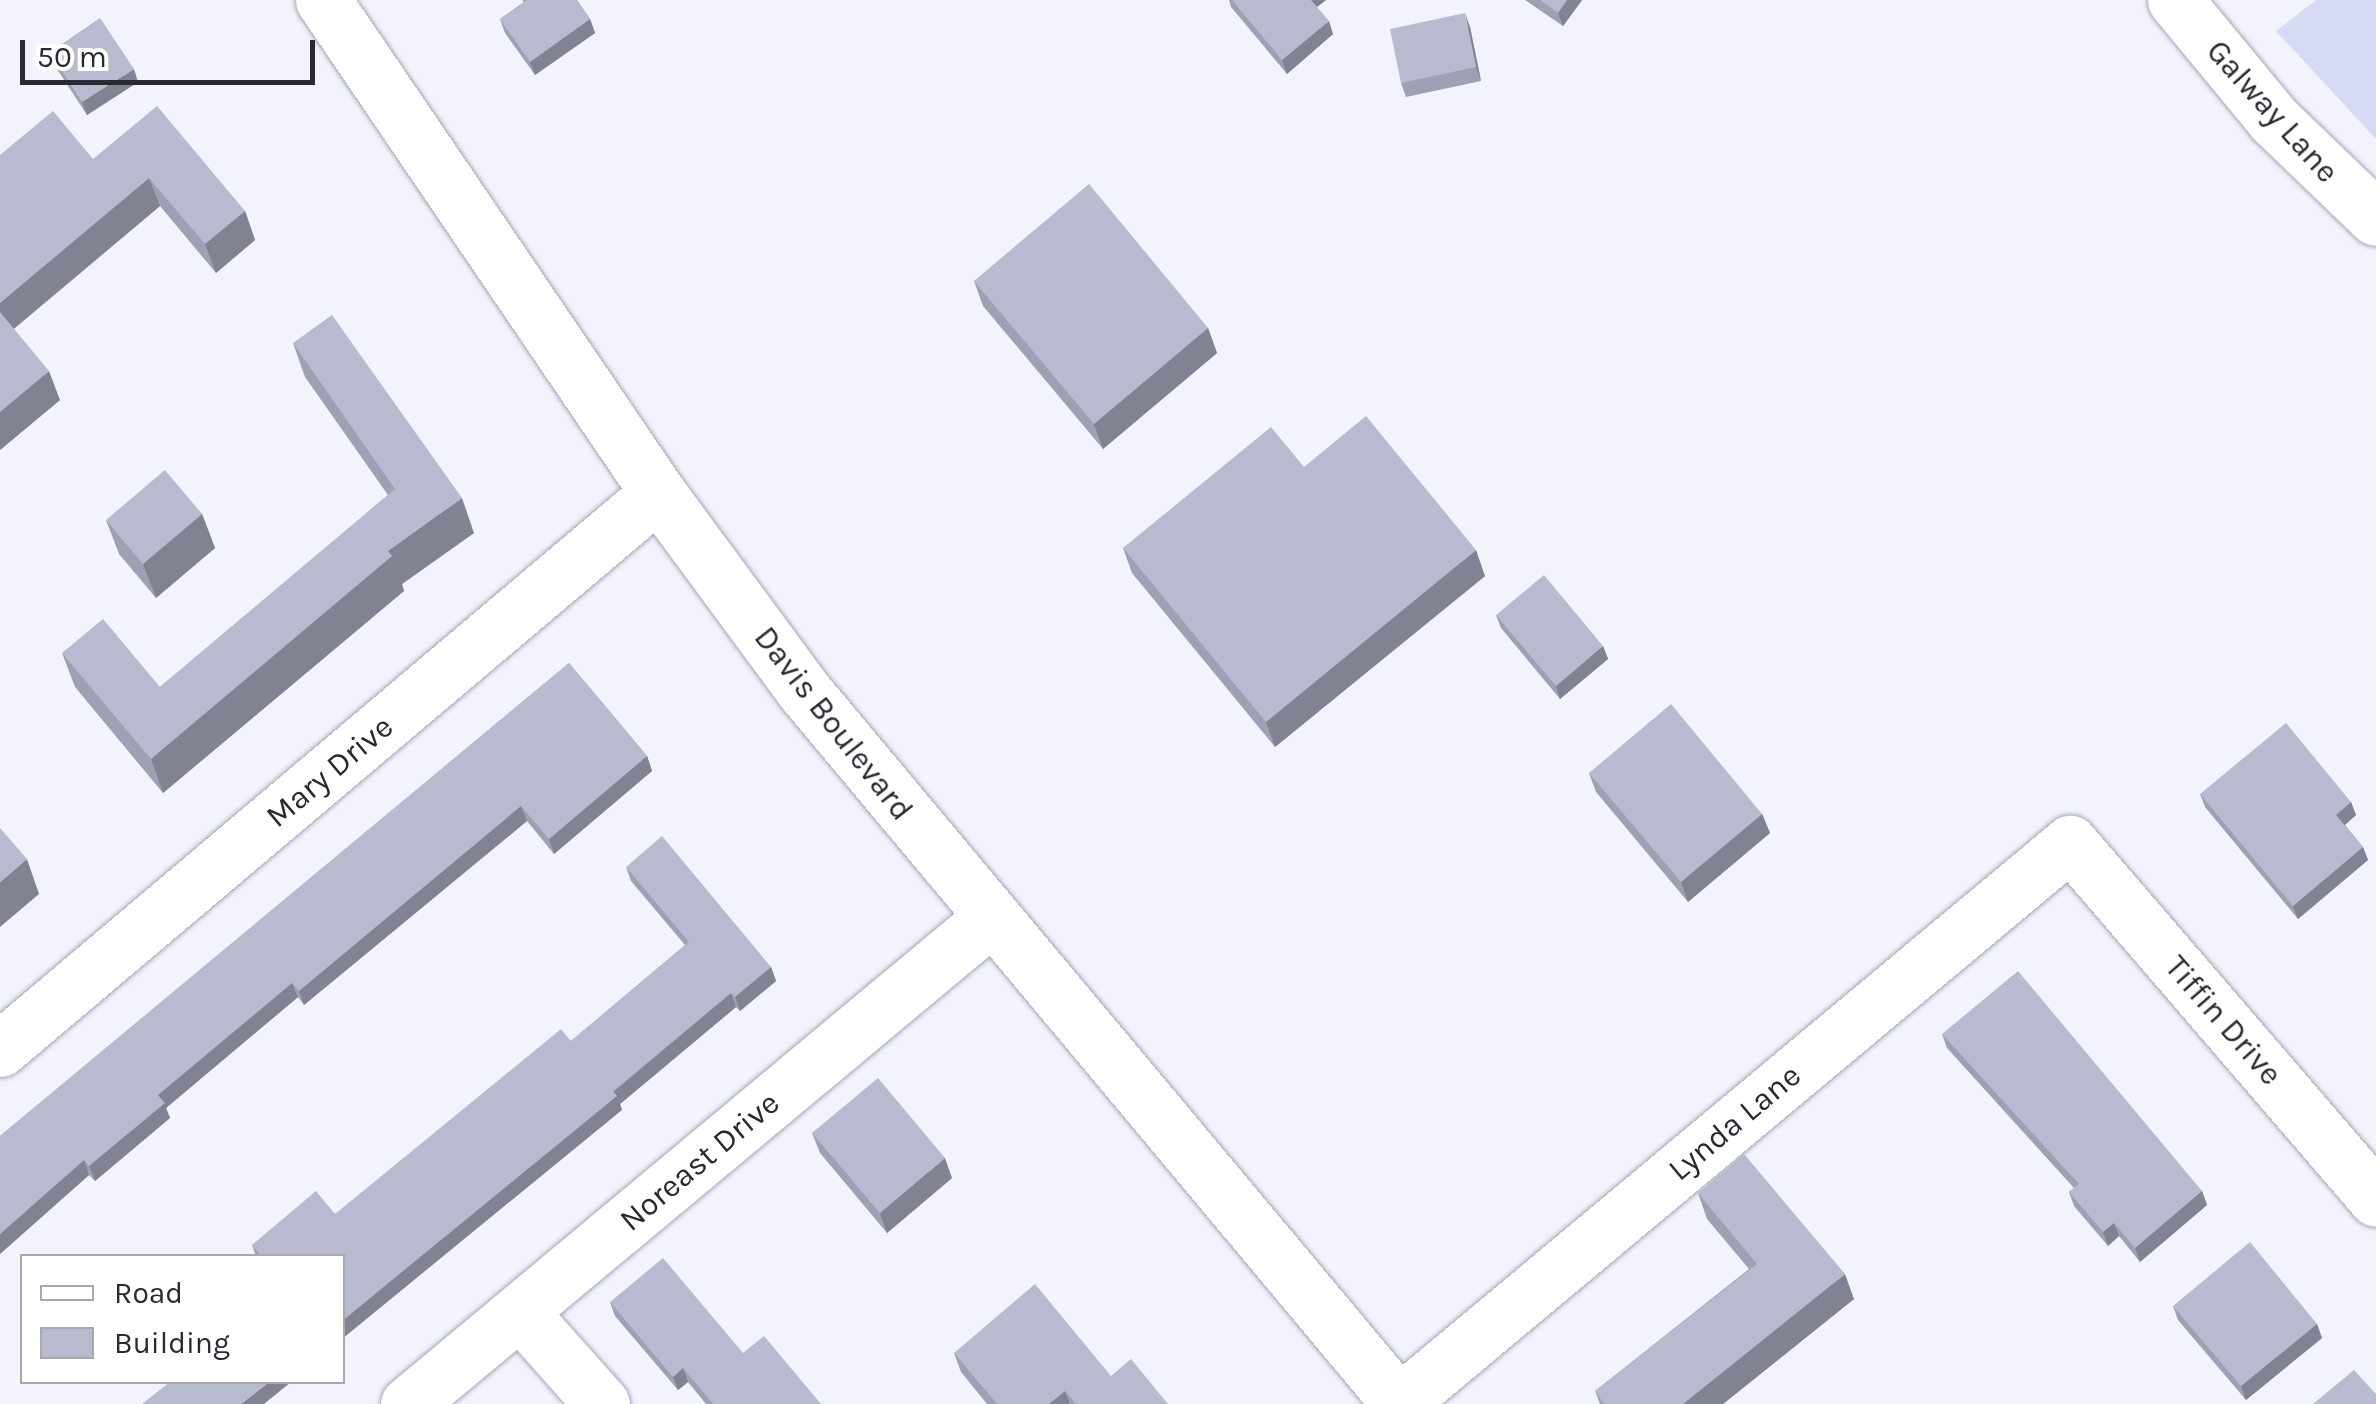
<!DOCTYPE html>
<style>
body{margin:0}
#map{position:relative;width:2376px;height:1404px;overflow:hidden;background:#f2f3fc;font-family:Karla,sans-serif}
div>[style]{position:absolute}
.green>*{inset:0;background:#d7daf5}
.roads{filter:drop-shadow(0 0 2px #a3a6ba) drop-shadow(0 0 2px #a3a6ba)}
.minor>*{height:55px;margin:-27.5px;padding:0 27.5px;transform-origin:27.5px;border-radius:27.5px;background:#fff}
.major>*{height:55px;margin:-27.5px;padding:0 27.5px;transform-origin:27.5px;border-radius:27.5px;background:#fff}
.wall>*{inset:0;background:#9ea1b3}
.shaded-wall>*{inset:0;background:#818392}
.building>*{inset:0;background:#b8bbd0}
span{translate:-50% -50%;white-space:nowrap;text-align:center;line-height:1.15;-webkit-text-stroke:8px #fff;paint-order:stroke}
.street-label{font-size:32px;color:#282931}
.legend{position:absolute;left:20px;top:1254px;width:325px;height:130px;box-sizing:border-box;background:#fff;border:2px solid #a9a9ad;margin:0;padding:12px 18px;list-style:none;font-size:30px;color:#282931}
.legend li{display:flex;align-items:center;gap:20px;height:50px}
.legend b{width:50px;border:2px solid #a9a9ad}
.scale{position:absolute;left:20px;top:40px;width:295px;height:45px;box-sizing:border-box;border:5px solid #282931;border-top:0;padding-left:12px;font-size:30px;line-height:35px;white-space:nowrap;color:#282931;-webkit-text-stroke:8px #fff;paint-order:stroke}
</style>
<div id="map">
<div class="green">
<div style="clip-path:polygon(2316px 0,2376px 0,2376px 139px,2276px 31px)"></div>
</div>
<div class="roads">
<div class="minor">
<div style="left:2175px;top:0;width:156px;rotate:50.5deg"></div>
<div style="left:2274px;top:120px;width:141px;rotate:43.9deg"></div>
<div style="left:0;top:1049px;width:861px;rotate:-40.2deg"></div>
<div style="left:520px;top:1312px;width:123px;rotate:48.3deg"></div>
<div style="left:1399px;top:1403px;width:874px;rotate:-39.85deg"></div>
<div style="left:2070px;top:843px;width:469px;rotate:49.3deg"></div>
<div style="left:408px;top:1404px;width:758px;rotate:-39.81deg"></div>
</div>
<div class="major">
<div style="left:323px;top:0;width:596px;rotate:55.8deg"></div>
<div style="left:658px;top:493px;width:246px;rotate:53.6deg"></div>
<div style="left:804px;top:691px;width:929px;rotate:50.11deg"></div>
</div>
</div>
<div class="wall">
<div style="clip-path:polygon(522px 0,577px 0,590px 19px,595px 33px,535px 75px,505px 33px,500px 19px,524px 2px)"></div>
<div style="clip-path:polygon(1229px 0,1326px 0,1317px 7px,1333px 34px,1287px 74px,1231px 7px)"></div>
<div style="clip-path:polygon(1525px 0,1582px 0,1563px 26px)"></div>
<div style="clip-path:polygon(1470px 27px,1481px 81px,1406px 97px,1401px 83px)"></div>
<div style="clip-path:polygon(50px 52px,138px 82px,87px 115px,55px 66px)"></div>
<div style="clip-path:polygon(0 155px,93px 159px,245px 211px,255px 240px,216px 273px,160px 206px,14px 329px,60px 400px,0 450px)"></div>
<div style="clip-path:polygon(974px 281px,1208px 328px,1217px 353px,1103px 449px,983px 306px)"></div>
<div style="clip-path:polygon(293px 343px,474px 533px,402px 584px,404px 591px,163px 793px,75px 687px,62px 653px,160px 687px,388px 495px,305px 377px)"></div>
<div style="clip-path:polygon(1304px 467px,1485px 576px,1275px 747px,1132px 573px,1123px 548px)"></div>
<div style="clip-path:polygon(202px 514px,215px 548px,156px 598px,119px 554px,106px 520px)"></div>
<div style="clip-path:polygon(1496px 615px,1603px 646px,1608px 659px,1560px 699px,1501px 628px)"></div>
<div style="clip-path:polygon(569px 663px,647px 756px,652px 771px,554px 854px,527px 821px,304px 1005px,298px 997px,166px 1108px,170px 1118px,95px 1181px,89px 1175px,0 1254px,0 1136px)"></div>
<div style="clip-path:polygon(1589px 773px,1762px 814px,1770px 833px,1688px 902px,1596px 792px)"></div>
<div style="clip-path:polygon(2200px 794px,2351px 802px,2356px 815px,2345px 825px,2363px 847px,2368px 860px,2298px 919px,2205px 807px)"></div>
<div style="clip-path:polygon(626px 867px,771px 967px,776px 981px,740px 1011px,736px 1007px,620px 1104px,622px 1110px,342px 1256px,256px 1256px,252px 1245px,335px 1214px,571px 1041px,685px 945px,631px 881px)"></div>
<div style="clip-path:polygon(1942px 1034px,2202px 1191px,2207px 1205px,2140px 1262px,2119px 1236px,2108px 1246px,2074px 1206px,2069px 1192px,2074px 1188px,1947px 1048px)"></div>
<div style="clip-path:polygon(812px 1133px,952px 1178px,887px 1233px,820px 1153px)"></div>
<div style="clip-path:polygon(1698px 1193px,1854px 1299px,1723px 1404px,1600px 1404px,1595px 1391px,1749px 1269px,1707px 1219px)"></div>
<div style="clip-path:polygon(610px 1302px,743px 1353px,821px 1404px,706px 1404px,688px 1382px,678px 1390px,615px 1316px)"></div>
<div style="clip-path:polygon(2173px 1306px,2317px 1324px,2322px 1338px,2246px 1400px,2178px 1320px)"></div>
<div style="clip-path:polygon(954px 1353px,1111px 1376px,1168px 1404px,987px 1404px,961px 1372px)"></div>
</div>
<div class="shaded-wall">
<div style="clip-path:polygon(1309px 0,1326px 0,1313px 10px)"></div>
<div style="clip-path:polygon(1567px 0,1582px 0,1563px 26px,1558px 13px)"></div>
<div style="clip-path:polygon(1465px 13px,1470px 27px,1481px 81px,1476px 67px)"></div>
<div style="clip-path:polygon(590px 19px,595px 33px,535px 75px,530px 62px)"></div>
<div style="clip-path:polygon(1329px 21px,1333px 34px,1287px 74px,1282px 60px)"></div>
<div style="clip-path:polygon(134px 69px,138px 82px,87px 115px,82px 102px)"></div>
<div style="clip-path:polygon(149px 178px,160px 206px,6px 335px,0 320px,0 303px)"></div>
<div style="clip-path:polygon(245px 211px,255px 240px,216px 273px,205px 244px)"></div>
<div style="clip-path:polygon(1208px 328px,1217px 353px,1103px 449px,1094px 424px)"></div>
<div style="clip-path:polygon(49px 371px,60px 400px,0 450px,0 412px)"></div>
<div style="clip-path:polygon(462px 498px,474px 533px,402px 584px,404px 591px,163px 793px,151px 759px,388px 551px)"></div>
<div style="clip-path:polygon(202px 514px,215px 548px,156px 598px,143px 564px)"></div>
<div style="clip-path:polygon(1476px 550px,1485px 576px,1275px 747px,1266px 722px)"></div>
<div style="clip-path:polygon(1603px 646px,1608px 659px,1560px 699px,1556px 686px)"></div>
<div style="clip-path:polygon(647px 756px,652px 771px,554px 854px,549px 839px)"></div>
<div style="clip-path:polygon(2351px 802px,2356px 815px,2341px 828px,2336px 815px)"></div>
<div style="clip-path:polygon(521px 806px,527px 821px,304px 1005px,299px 991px)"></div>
<div style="clip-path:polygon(1762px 814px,1770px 833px,1688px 902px,1681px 882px)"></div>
<div style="clip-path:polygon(2363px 847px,2368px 860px,2298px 919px,2293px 906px)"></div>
<div style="clip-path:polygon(27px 859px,39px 894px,0 927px,0 882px)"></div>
<div style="clip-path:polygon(771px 967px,776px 981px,740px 1011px,735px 997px)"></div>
<div style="clip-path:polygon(292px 983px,298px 997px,166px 1108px,170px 1118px,95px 1181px,89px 1166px,158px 1095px)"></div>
<div style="clip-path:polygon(731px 993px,736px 1007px,620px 1104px,622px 1110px,342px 1339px,342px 1321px)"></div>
<div style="clip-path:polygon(945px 1158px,952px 1178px,887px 1233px,880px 1213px)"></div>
<div style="clip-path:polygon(84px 1160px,89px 1175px,0 1254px,0 1234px)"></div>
<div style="clip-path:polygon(2202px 1191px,2207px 1205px,2140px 1262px,2135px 1248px)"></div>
<div style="clip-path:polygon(2114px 1223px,2119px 1236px,2108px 1246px,2103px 1232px)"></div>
<div style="clip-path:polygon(1845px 1274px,1854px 1299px,1723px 1404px,1683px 1404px)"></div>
<div style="clip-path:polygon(2317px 1324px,2322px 1338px,2246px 1400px,2241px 1386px)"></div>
<div style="clip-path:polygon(683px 1368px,688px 1382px,678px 1390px,673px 1377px)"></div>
<div style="clip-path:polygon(269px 1382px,291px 1382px,264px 1404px,241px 1404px)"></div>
<div style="clip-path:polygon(1065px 1391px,1070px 1404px,1049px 1404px)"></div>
</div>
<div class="building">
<div style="clip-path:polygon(527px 0,577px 0,590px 19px,530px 62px,500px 19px)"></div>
<div style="clip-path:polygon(1232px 0,1311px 0,1329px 21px,1282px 60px)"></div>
<div style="clip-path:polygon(1540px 0,1567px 0,1558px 13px)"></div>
<div style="clip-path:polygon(1465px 13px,1476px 67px,1401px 83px,1390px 29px)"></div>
<div style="clip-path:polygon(100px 18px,134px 69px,82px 102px,50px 52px)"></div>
<div style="clip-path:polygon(157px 106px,245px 211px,205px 244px,149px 178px,0 303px,0 155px,53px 111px,93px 159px)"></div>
<div style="clip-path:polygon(1089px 184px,1208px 328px,1094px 424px,974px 281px)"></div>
<div style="clip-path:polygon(0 312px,49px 371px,0 412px)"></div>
<div style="clip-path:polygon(332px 315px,462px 498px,388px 551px,392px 556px,151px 759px,62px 653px,103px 619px,160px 687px,395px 489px,293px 343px)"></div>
<div style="clip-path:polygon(1366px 416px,1476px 550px,1266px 722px,1123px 548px,1271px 427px,1304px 467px)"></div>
<div style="clip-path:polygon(165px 470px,202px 514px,143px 564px,106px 520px)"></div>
<div style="clip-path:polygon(1544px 575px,1603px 646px,1556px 686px,1496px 615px)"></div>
<div style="clip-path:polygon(569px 663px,647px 756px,549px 839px,521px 806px,299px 991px,292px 983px,158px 1095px,165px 1103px,89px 1166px,84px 1160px,0 1234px,0 1136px)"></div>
<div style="clip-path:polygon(1671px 704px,1762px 814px,1681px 882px,1589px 773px)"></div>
<div style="clip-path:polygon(2286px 723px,2351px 802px,2336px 815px,2363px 847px,2293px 906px,2200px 794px)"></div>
<div style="clip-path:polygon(0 828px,27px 859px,0 882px)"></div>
<div style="clip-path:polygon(662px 836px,771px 967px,735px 997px,731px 993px,613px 1091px,617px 1096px,342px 1321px,342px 1256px,261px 1256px,252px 1245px,316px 1191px,335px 1214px,561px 1029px,571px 1041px,689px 942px,626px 867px)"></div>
<div style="clip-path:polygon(2018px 971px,2202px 1191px,2135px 1248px,2114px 1223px,2103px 1232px,2069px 1192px,2079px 1184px,1942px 1034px)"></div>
<div style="clip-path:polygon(878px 1078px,945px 1158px,880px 1213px,812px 1133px)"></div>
<div style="clip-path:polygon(1744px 1154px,1845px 1274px,1683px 1404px,1604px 1404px,1595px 1391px,1757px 1264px,1698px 1193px)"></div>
<div style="clip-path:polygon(2250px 1242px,2317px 1324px,2241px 1386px,2173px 1306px)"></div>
<div style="clip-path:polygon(663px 1258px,743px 1353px,764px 1336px,821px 1404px,713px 1404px,683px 1368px,673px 1377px,610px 1302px)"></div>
<div style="clip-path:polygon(1035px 1284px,1111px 1376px,1131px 1359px,1168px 1404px,1076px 1404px,1065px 1391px,1049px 1404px,997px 1404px,954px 1353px)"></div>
<div style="clip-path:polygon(2354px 1370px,2376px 1394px,2376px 1404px,2313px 1404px)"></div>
<div style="clip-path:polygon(170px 1382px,269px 1382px,241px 1404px,142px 1404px)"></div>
</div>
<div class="street-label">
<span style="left:2272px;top:112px;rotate:48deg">Galway Lane</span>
<span style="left:833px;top:724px;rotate:52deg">Davis Boulevard</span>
<span style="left:330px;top:772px;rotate:-40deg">Mary Drive</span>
<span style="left:2223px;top:1021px;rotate:49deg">Tiffin Drive</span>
<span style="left:1735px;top:1123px;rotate:-40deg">Lynda Lane</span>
<span style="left:700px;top:1162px;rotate:-40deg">Noreast Drive</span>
</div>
<ul class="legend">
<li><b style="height:12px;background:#fff"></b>Road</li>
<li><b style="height:28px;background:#b8bbd0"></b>Building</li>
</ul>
<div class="scale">50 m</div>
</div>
